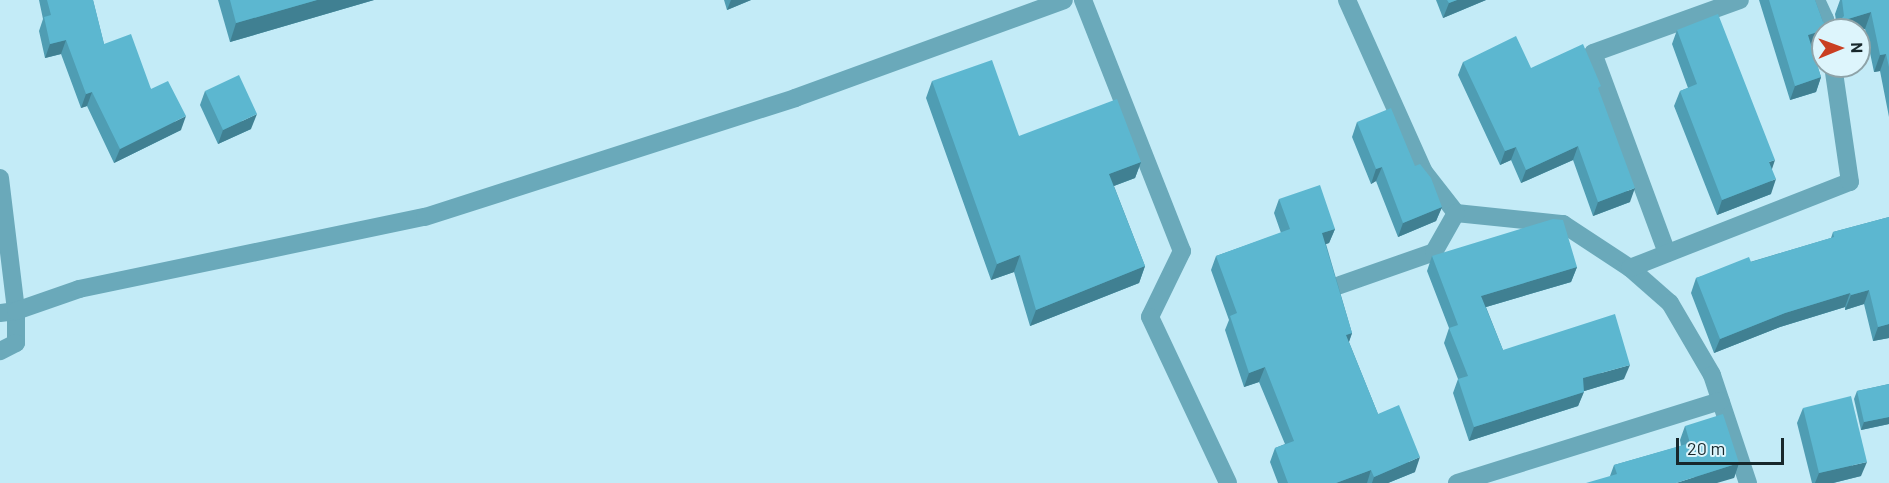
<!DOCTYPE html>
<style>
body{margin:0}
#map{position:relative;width:1889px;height:483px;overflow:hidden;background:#c3ebf7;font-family:Barlow,sans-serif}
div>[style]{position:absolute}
.minor>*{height:18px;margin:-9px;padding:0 9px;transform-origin:9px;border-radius:9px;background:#6aa9ba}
.wall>*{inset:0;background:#4f9db3}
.shaded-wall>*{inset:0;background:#408092}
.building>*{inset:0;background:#5cb7d0}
span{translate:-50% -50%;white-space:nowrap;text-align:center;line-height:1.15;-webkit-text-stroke:6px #ddf5fc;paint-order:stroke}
.north{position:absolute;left:1811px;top:18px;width:60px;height:60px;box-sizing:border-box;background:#ddf5fc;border:2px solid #8ea3a8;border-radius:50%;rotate:89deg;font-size:16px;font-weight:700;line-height:24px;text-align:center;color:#17272b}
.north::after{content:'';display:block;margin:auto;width:21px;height:27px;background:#c93f22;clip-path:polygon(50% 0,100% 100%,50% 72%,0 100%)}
.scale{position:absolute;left:1676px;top:438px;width:108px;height:27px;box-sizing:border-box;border:3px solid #17272b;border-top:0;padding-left:8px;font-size:18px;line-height:21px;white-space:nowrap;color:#17272b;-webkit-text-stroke:4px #ddf5fc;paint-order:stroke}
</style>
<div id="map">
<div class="minor">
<div style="left:1083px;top:0;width:270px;rotate:68.5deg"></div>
<div style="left:1182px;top:251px;width:73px;rotate:115.9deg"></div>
<div style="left:1150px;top:317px;width:183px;rotate:64.8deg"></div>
<div style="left:1347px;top:0;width:188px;rotate:65.9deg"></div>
<div style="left:1424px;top:172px;width:52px;rotate:52deg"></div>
<div style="left:1456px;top:213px;width:108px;rotate:5.9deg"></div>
<div style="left:1563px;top:224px;width:80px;rotate:33.3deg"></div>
<div style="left:1630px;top:268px;width:53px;rotate:41.2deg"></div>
<div style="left:1670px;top:303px;width:83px;rotate:59.7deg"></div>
<div style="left:1712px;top:375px;width:114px;rotate:71.6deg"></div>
<div style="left:1816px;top:0;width:21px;rotate:65deg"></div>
<div style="left:1825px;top:19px;width:11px;rotate:80deg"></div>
<div style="left:0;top:178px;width:134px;rotate:83.1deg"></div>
<div style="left:16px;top:311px;width:32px;rotate:90deg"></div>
<div style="left:16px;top:343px;width:18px;rotate:153deg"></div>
<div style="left:1667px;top:253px;width:213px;rotate:-110.3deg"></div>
<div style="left:1593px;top:53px;width:156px;rotate:-19.8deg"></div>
<div style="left:1630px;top:268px;width:236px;rotate:-21.4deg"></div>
<div style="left:1850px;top:182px;width:117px;rotate:-98.3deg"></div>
<div style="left:1340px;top:285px;width:100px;rotate:-19.3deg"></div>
<div style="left:1434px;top:252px;width:45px;rotate:-60.6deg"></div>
<div style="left:0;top:313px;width:16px;rotate:-7deg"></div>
<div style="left:16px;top:311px;width:67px;rotate:-19.2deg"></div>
<div style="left:79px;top:289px;width:353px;rotate:-11.8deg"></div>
<div style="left:425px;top:217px;width:389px;rotate:-17.8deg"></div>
<div style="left:795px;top:98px;width:286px;rotate:-20deg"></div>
<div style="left:1457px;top:483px;width:276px;rotate:-17.3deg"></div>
</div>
<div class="wall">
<div style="clip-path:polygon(39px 0,93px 0,104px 44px,151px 89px,181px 130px,114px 163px,87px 106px,81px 108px,61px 54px,45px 58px,39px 31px,43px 19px)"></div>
<div style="clip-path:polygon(218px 0,374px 0,230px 42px)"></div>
<div style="clip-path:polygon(724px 0,751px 0,727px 10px)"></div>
<div style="clip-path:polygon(1436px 0,1486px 0,1443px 18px)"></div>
<div style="clip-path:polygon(1759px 0,1815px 0,1823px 22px,1833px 27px,1832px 30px,1823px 30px,1811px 46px,1821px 77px,1816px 92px,1790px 100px)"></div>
<div style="clip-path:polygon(1840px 0,1889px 0,1889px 117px,1880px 71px,1874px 72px,1865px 29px,1836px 30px,1837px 27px,1835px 14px)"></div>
<div style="clip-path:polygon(1677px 30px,1772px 169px,1771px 194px,1717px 215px,1674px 106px,1680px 91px,1688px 88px,1672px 44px)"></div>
<div style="clip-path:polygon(1463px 62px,1531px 68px,1599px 92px,1630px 202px,1593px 216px,1573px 160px,1521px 183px,1511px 160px,1500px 165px,1458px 75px)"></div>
<div style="clip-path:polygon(932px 81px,1019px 136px,1141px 162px,1135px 178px,1114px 186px,1145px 266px,1139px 283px,1030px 326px,1014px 272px,991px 280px,926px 98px)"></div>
<div style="clip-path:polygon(205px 91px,251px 129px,218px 144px,200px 105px)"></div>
<div style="clip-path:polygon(1357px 122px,1415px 166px,1442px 207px,1436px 221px,1398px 237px,1376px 181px,1371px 184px,1352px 137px)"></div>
<div style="clip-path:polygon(1279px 199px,1335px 229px,1329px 243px,1326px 244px,1352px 333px,1349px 342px,1378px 414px,1415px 472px,1388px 483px,1278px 483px,1270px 462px,1275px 448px,1285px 444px,1259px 382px,1244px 387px,1225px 330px,1229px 320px,1211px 270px,1216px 256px,1281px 233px,1274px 213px)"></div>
<div style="clip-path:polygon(1889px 217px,1889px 338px,1873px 341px,1864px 304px,1845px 310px,1845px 307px,1780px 327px,1714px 353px,1691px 293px,1696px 278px,1831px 238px,1833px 232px)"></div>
<div style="clip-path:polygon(1432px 256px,1577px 267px,1571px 282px,1486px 307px,1503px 350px,1624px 379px,1584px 391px,1578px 406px,1469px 441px,1453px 393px,1458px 379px,1444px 343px,1449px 328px,1427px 271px)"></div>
<div style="clip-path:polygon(1889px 384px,1889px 424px,1861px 430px,1854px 399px,1857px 391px)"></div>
<div style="clip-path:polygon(1803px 408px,1861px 476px,1833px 483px,1812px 483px,1797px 423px)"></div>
<div style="clip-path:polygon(1685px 426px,1739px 463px,1734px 478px,1610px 476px,1614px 465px,1681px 446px,1680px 440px)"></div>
</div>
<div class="shaded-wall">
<div style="clip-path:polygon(317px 0,374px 0,230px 42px,236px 23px)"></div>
<div style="clip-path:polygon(731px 0,751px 0,727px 10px)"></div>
<div style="clip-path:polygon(1457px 0,1486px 0,1443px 18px,1449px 3px)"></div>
<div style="clip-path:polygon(1871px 12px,1865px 29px,1859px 31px,1859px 30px,1836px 30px,1838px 22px)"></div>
<div style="clip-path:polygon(1833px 27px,1832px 30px,1823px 30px,1823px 43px,1802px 49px,1808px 35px)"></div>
<div style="clip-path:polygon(66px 40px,61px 54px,45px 58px,50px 44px)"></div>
<div style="clip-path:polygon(1886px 54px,1880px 71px,1874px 72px,1880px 55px)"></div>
<div style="clip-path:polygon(1821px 77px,1816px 92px,1790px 100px,1795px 86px)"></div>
<div style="clip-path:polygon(92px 92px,87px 106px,81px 108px,86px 94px)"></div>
<div style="clip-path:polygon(257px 114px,251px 129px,218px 144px,223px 130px)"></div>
<div style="clip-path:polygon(186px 116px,181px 130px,114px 163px,120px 149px)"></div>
<div style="clip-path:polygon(1578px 146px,1573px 160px,1521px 183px,1526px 170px)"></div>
<div style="clip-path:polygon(1516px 147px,1511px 160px,1500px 165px,1505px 151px)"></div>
<div style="clip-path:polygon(1775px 160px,1770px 175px,1769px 162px)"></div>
<div style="clip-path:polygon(1141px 162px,1135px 178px,1103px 190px,1109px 174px)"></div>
<div style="clip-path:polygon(1382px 167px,1376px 181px,1371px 184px,1376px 169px)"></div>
<div style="clip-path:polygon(1776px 179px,1771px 194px,1717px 215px,1722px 200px)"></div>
<div style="clip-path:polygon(1635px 188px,1630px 202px,1593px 216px,1598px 202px)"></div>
<div style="clip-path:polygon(1442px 207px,1436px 221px,1398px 237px,1403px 223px)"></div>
<div style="clip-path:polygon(1335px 229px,1329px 243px,1317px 247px,1322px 233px)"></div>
<div style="clip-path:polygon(1020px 255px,1014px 272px,991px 280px,997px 264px)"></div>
<div style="clip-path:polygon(1145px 266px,1139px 283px,1030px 326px,1036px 310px)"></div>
<div style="clip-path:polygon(1577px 267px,1571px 282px,1476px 310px,1481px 296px)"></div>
<div style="clip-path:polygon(1869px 290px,1864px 304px,1845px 310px,1851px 295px)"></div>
<div style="clip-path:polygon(1850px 293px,1845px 307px,1780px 327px,1714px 353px,1720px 339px,1785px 313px)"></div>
<div style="clip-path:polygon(1889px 324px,1889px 338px,1873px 341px,1878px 327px)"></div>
<div style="clip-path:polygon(1352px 333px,1347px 347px,1346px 335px)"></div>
<div style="clip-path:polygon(1630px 365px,1624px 379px,1578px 393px,1583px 378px)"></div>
<div style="clip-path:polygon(1265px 367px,1259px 382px,1244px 387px,1249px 373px)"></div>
<div style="clip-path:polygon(1584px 392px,1578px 406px,1469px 441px,1474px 427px)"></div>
<div style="clip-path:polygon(1889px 417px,1889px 424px,1861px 430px,1864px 422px)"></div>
<div style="clip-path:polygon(1420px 457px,1415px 472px,1388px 483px,1372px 483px,1374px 477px)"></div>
<div style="clip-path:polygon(1867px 462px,1861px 476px,1833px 483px,1815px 483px,1819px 473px)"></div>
<div style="clip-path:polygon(1739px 463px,1734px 478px,1717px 483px,1676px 483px)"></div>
<div style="clip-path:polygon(1371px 470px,1367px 483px,1336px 483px)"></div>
</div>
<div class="building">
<div style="clip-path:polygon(47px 0,93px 0,104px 44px,131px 34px,151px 89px,168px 81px,186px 116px,120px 149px,92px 92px,86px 94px,66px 40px,50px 44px,44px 17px,51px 15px)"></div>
<div style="clip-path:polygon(230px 0,317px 0,236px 23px)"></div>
<div style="clip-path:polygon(1447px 0,1457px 0,1449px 3px)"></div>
<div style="clip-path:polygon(1769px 0,1815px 0,1823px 22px,1833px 27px,1808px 35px,1821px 77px,1795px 86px)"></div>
<div style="clip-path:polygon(1842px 0,1889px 0,1889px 67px,1886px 54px,1880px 55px,1871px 12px,1838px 22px,1844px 16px)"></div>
<div style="clip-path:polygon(1718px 14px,1775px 160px,1769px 162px,1776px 179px,1722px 200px,1680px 91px,1697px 84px,1677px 30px)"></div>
<div style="clip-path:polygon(1516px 36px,1531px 68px,1583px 44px,1601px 86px,1598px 88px,1635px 188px,1598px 202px,1578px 146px,1526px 170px,1516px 147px,1505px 151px,1463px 62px)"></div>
<div style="clip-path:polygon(992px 60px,1019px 136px,1117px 99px,1141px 162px,1109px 174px,1145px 266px,1036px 310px,1020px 255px,997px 264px,932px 81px)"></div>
<div style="clip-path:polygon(239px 75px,257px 114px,223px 130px,205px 91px)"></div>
<div style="clip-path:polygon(1391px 108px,1415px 166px,1420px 164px,1431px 178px,1442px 207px,1403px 223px,1382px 167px,1376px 169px,1357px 122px)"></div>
<div style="clip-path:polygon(1320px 185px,1335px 229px,1322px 233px,1352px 333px,1346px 335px,1378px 414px,1399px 405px,1420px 457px,1374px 477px,1371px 470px,1336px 483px,1288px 483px,1275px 448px,1294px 441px,1265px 367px,1249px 373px,1230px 316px,1237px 313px,1216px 256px,1290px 229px,1279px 199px)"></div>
<div style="clip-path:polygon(1889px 217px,1889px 324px,1878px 327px,1869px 290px,1851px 295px,1850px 293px,1785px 313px,1720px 339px,1696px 278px,1749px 257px,1751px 262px,1834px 237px,1833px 232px)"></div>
<div style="clip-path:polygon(1553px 219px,1563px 220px,1577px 267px,1481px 296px,1503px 350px,1615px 314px,1630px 365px,1583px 378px,1584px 392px,1474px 427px,1458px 379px,1468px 376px,1449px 328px,1458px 325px,1432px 256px)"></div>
<div style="clip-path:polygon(1889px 384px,1889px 417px,1864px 422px,1857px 391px)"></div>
<div style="clip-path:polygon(1851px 396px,1867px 462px,1819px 473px,1803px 408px)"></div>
<div style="clip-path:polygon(1723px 414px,1739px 463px,1676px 483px,1586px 483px,1617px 474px,1614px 465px,1690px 443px,1685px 426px)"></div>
</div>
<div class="north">N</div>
<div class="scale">20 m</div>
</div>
